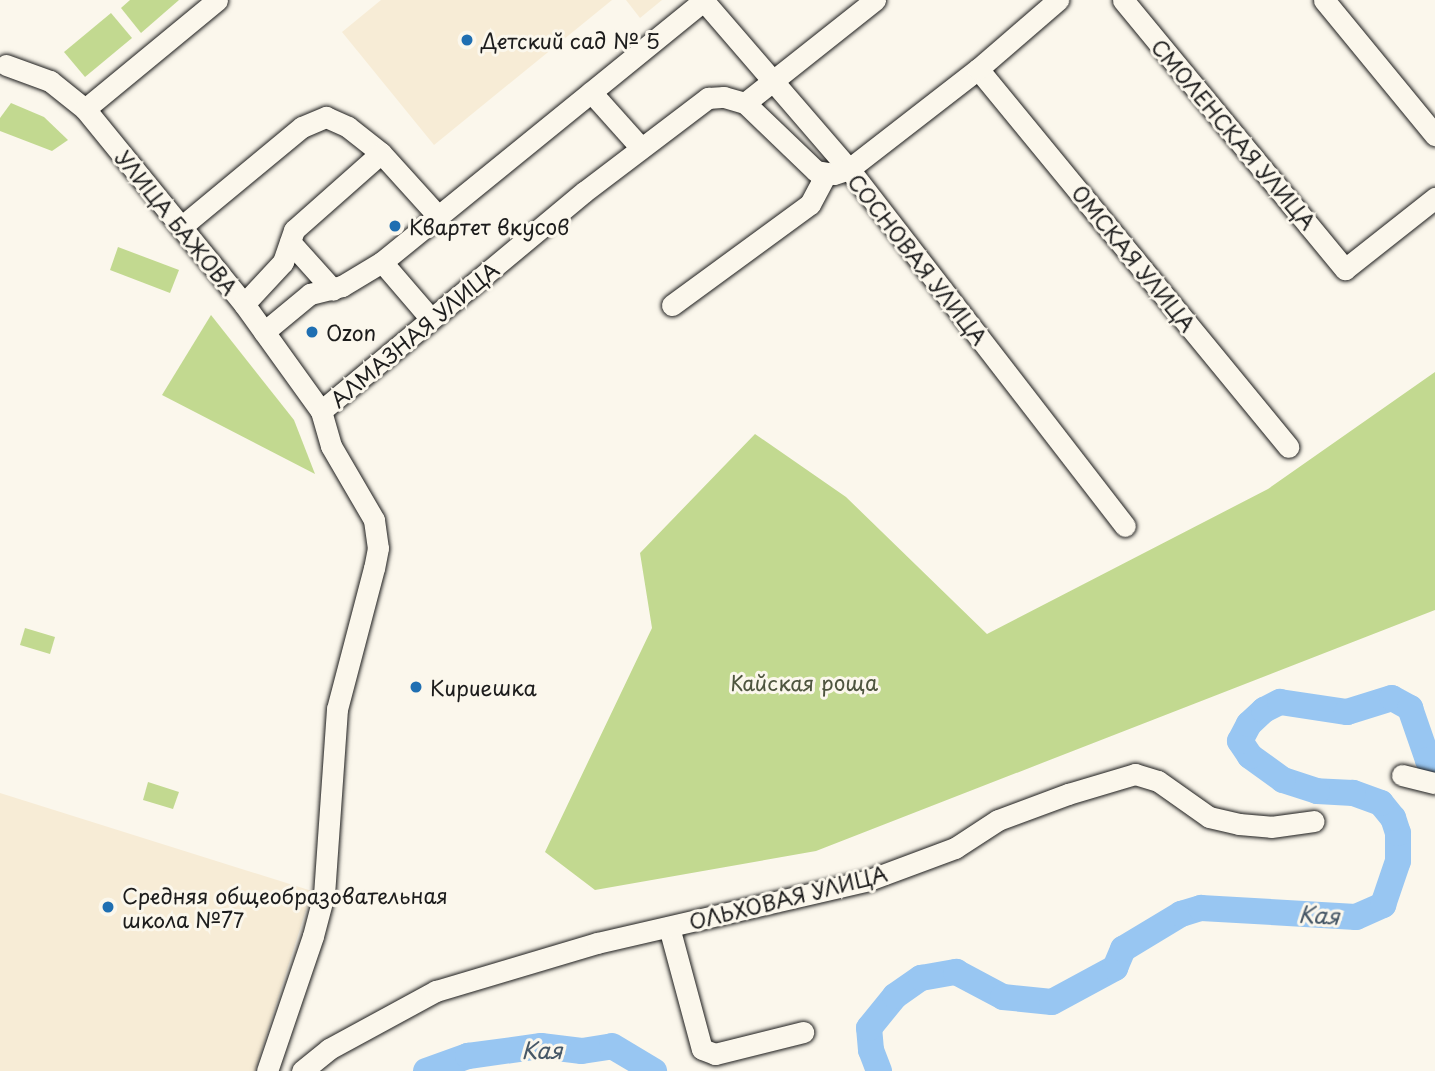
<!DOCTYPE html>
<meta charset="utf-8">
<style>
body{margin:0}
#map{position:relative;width:1435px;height:1071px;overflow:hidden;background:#fbf7ec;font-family:"Playpen Sans",sans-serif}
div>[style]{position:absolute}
.built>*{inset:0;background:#f7ecd6}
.green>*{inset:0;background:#c2d990}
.river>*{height:26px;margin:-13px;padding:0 13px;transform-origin:13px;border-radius:13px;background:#98c6f2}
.roads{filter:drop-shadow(0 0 2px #1c1c1c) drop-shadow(0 0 2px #1c1c1c)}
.minor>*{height:21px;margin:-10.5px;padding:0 10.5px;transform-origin:10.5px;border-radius:10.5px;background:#fbf7ec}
.dots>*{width:19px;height:19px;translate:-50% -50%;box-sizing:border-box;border:4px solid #fbf7ec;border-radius:50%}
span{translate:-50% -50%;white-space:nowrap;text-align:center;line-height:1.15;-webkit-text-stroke:6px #fbf7ec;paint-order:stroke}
.poi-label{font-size:21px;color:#1c1c1c}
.left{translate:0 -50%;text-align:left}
.street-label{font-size:21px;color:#1c1c1c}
.park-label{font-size:21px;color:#4e553f}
.water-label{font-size:23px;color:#475867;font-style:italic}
</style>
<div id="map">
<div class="built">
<div style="clip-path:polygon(381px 0,612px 0,434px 145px,342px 32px)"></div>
<div style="clip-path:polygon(626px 0,662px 0,640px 18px)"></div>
<div style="clip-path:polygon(0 793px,312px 891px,255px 1071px,0 1071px)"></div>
</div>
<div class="green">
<div style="clip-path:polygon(130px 0,179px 0,141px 33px,121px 8px)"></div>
<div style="clip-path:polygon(111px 13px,132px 38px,85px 77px,64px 52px)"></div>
<div style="clip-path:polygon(11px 103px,44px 117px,68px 140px,52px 151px,0 131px,0 118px)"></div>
<div style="clip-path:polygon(118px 247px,179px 270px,170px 293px,110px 270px)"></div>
<div style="clip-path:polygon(211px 315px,294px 420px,315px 474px,162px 395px)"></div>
<div style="clip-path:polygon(1435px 372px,1435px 610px,816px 851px,595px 890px,545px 852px,652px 628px,640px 553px,755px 434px,846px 497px,987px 634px,1268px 489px)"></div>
<div style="clip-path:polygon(25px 628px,55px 637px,50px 654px,20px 645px)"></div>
<div style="clip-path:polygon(148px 782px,179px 792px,173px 809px,143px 800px)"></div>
</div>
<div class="river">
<div style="left:426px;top:1071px;width:45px;rotate:-19.7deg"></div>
<div style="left:468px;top:1056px;width:74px;rotate:-7.8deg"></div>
<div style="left:541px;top:1046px;width:41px;rotate:7deg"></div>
<div style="left:582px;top:1051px;width:30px;rotate:-9deg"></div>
<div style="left:612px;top:1046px;width:49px;rotate:30.8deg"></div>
<div style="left:879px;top:1071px;width:22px;rotate:-111deg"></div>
<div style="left:871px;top:1050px;width:22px;rotate:-95deg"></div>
<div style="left:869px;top:1028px;width:41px;rotate:-50.9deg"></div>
<div style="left:895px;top:996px;width:32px;rotate:-35deg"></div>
<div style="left:921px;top:978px;width:36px;rotate:-10deg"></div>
<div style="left:956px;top:972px;width:53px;rotate:28deg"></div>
<div style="left:1003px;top:997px;width:49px;rotate:5.8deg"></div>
<div style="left:1052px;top:1002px;width:72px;rotate:-28.4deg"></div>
<div style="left:1115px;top:968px;width:21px;rotate:-67deg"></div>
<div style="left:1123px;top:949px;width:68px;rotate:-31.1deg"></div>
<div style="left:1181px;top:914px;width:21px;rotate:-17deg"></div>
<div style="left:1201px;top:908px;width:155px;rotate:3.3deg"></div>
<div style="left:1356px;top:917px;width:30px;rotate:-24deg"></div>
<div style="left:1383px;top:905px;width:46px;rotate:-71.2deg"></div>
<div style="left:1398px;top:861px;width:28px;rotate:-90deg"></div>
<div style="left:1398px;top:833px;width:16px;rotate:-108deg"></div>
<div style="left:1393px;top:818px;width:19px;rotate:-129deg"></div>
<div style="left:1381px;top:803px;width:30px;rotate:-160deg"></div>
<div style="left:1353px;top:793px;width:36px;rotate:-177deg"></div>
<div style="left:1317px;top:791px;width:36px;rotate:-162deg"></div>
<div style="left:1283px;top:780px;width:41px;rotate:-144deg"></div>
<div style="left:1250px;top:756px;width:18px;rotate:-124deg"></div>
<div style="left:1240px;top:741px;width:19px;rotate:-62deg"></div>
<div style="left:1249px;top:724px;width:21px;rotate:-43deg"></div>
<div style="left:1264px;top:710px;width:18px;rotate:-27deg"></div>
<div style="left:1280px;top:702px;width:68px;rotate:8.5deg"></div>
<div style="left:1347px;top:712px;width:47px;rotate:-17.3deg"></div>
<div style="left:1392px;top:698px;width:21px;rotate:29deg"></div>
<div style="left:1410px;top:708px;width:55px;rotate:70.9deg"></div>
<div style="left:1428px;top:760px;width:12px;rotate:55deg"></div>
</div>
<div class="roads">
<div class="minor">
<div style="left:703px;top:0;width:223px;rotate:49.2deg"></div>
<div style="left:849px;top:169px;width:451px;rotate:52.3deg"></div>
<div style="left:1123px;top:0;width:349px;rotate:50.5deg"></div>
<div style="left:1345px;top:269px;width:115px;rotate:-38.3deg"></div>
<div style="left:1324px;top:0;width:175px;rotate:50.6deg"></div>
<div style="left:6px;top:65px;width:47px;rotate:20deg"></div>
<div style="left:50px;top:81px;width:45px;rotate:38.7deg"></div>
<div style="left:85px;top:109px;width:252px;rotate:50.8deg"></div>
<div style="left:244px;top:304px;width:132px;rotate:54.3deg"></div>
<div style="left:321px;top:411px;width:36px;rotate:74deg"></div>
<div style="left:331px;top:446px;width:86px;rotate:59.8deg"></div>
<div style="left:374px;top:520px;width:28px;rotate:82deg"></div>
<div style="left:378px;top:548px;width:20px;rotate:101deg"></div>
<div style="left:374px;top:568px;width:146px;rotate:104.7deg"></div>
<div style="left:337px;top:709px;width:185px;rotate:94deg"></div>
<div style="left:324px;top:894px;width:43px;rotate:104.7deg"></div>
<div style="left:313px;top:936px;width:143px;rotate:108.8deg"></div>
<div style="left:978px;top:69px;width:489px;rotate:50.6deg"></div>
<div style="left:591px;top:92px;width:75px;rotate:48.2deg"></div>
<div style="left:745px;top:103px;width:166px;rotate:-38.4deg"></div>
<div style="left:85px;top:109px;width:171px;rotate:-39.5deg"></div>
<div style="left:181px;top:227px;width:157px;rotate:-39.6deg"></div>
<div style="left:302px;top:127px;width:26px;rotate:-23deg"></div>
<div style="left:326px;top:117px;width:24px;rotate:24deg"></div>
<div style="left:348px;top:127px;width:42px;rotate:38.2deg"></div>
<div style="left:381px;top:153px;width:85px;rotate:47.9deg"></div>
<div style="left:290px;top:242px;width:64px;rotate:48.1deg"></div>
<div style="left:382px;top:262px;width:75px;rotate:49.3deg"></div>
<div style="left:244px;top:304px;width:57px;rotate:-47.1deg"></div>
<div style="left:283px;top:262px;width:34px;rotate:-71deg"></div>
<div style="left:294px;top:230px;width:116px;rotate:-41.5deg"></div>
<div style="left:672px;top:305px;width:171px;rotate:-36.2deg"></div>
<div style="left:810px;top:204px;width:34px;rotate:-62deg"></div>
<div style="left:264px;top:332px;width:60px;rotate:-39.6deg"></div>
<div style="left:310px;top:294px;width:33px;rotate:-14deg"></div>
<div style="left:342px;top:286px;width:47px;rotate:-31deg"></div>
<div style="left:382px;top:262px;width:414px;rotate:-39.1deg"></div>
<div style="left:321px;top:411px;width:342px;rotate:-39.8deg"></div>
<div style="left:584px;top:192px;width:156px;rotate:-37.2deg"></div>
<div style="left:708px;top:98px;width:16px;rotate:-4deg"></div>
<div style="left:724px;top:97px;width:22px;rotate:16deg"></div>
<div style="left:745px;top:103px;width:98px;rotate:43.8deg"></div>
<div style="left:816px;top:171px;width:18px;rotate:9deg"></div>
<div style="left:834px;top:174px;width:16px;rotate:-18deg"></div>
<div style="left:849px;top:169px;width:163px;rotate:-37.8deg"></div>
<div style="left:978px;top:69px;width:106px;rotate:-40.8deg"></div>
<div style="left:1402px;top:775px;width:34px;rotate:14deg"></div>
<div style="left:669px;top:927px;width:126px;rotate:74.9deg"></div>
<div style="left:702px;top:1049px;width:14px;rotate:21deg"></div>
<div style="left:715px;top:1054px;width:91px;rotate:-14deg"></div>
<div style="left:302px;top:1071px;width:35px;rotate:-39deg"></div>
<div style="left:329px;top:1049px;width:122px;rotate:-28.5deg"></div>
<div style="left:436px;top:991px;width:168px;rotate:-16.6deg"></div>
<div style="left:597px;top:943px;width:279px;rotate:-13deg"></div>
<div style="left:869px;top:880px;width:92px;rotate:-20.4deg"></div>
<div style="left:955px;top:848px;width:51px;rotate:-33.1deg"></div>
<div style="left:998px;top:820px;width:75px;rotate:-20.4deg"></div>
<div style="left:1068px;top:794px;width:70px;rotate:-16.6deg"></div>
<div style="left:1135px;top:774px;width:24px;rotate:17deg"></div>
<div style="left:1158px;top:781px;width:62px;rotate:35.2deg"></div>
<div style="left:1209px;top:817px;width:31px;rotate:13deg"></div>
<div style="left:1239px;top:824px;width:32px;rotate:5deg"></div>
<div style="left:1271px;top:827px;width:43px;rotate:-7.9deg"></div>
</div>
</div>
<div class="dots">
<div style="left:467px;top:40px;background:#1f6fb2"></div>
<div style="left:395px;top:226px;background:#1f6fb2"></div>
<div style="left:312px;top:332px;background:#1f6fb2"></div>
<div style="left:416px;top:687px;background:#1f6fb2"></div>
<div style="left:108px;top:907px;background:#1f6fb2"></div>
</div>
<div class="poi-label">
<span class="left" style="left:481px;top:40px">Детский сад № 5</span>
<span class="left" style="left:409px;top:226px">Квартет вкусов</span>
<span class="left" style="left:326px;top:332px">Ozon</span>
<span class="left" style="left:430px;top:687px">Кириешка</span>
<span class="left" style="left:122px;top:907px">Средняя общеобразовательная<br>школа №77</span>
</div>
<div class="street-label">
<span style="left:1234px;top:134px;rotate:50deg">СМОЛЕНСКАЯ УЛИЦА</span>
<span style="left:177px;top:222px;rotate:51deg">УЛИЦА БАЖОВА</span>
<span style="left:1134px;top:258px;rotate:51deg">ОМСКАЯ УЛИЦА</span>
<span style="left:918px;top:259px;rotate:52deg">СОСНОВАЯ УЛИЦА</span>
<span style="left:414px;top:334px;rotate:-40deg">АЛМАЗНАЯ УЛИЦА</span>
<span style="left:788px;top:897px;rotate:-14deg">ОЛЬХОВАЯ УЛИЦА</span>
</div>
<div class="park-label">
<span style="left:804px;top:682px">Кайская роща</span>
</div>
<div class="water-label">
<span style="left:1319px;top:915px;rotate:3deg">Кая</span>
<span style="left:542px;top:1050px">Кая</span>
</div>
</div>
